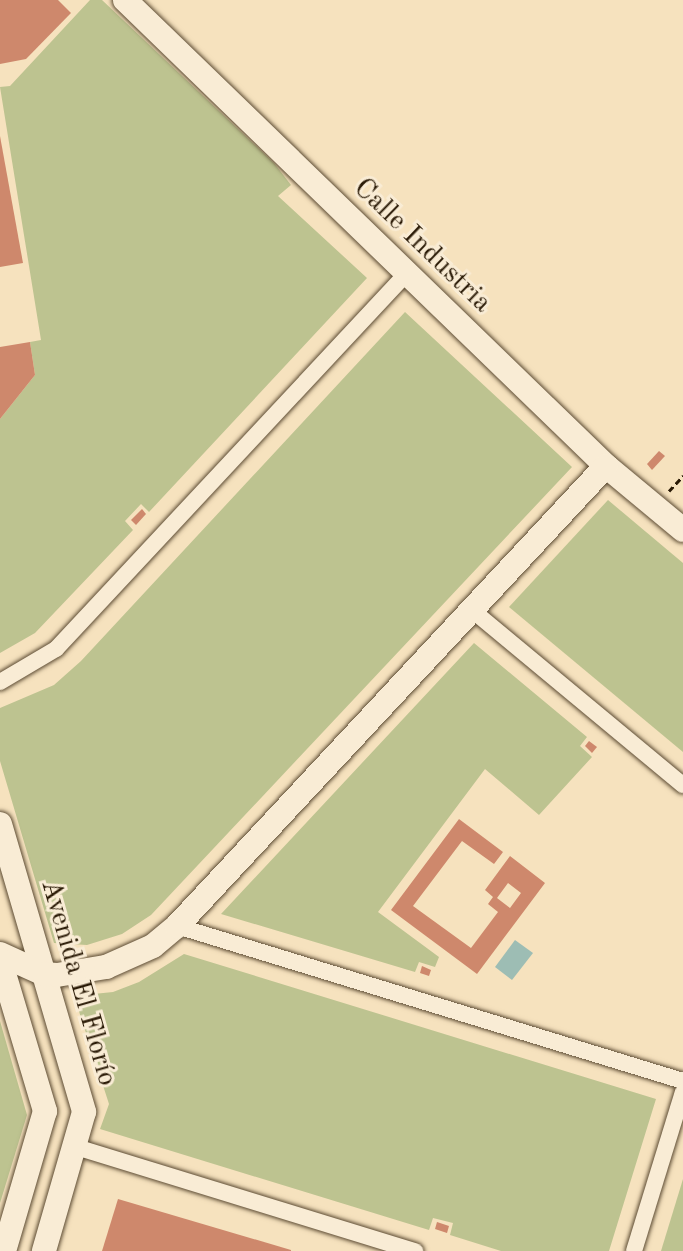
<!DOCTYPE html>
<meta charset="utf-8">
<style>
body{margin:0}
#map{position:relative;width:683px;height:1251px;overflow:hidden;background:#f6e2be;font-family:"Old Standard TT",serif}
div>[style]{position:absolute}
.green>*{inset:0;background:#bdc390}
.water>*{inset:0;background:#9dbdb4}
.building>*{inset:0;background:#ce886c}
.path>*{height:3px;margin-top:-1.5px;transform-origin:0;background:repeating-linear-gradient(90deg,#291905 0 6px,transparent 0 10px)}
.roads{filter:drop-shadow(0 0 2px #5c4b33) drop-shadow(0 0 2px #5c4b33)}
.street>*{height:16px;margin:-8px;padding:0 8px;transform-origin:8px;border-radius:8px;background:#f9ecd5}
.secondary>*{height:24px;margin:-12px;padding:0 12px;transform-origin:12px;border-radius:12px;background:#f9ecd5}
span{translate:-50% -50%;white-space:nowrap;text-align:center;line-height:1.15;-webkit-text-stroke:6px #f9ecd5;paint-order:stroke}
.street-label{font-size:28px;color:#291905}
</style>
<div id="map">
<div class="green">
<div style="clip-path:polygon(90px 0,102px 0,274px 163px,291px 185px,278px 196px,367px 278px,149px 512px,141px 504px,125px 521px,133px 530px,35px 633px,0 653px,0 419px,35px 375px,30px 342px,41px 340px,0 87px,10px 86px)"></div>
<div style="clip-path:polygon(405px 312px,572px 467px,151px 915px,122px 934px,87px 945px,54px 943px,0 761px,0 708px,54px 685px,81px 661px)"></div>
<div style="clip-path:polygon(608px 500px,683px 563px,683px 752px,509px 607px)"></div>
<div style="clip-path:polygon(474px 643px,587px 737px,580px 746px,592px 757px,539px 815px,485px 769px,378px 912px,439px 957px,435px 967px,419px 962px,415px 972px,221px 914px)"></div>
<div style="clip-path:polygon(184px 954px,656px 1099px,609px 1251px,501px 1251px,450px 1235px,453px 1223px,433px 1218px,429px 1230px,100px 1129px,109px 1104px,74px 996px,113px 992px,139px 982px)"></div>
<div style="clip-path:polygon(0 1021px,27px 1115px,0 1203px)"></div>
<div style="clip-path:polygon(683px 1179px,683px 1251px,661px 1251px)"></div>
</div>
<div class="water">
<div style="clip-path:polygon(515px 940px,533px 953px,512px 980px,495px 967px)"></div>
</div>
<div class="building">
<div style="clip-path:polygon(0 0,58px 0,71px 13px,26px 59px,0 64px)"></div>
<div style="clip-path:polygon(0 136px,23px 263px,0 267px)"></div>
<div style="clip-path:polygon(30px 342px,35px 375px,0 419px,0 347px)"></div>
<div style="clip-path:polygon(659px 451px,665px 456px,652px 470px,647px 464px)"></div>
<div style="clip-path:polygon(142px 509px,146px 514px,136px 525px,131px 520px)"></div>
<div style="clip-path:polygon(589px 741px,597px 747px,592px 753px,585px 746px)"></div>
<div style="clip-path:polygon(evenodd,459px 819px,503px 852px,494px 864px,462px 841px,413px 906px,471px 948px,498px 912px,488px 904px,493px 897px,485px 890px,510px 856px,545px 883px,477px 974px,391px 910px,459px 819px,508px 883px,521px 893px,510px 908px,497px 898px,508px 883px)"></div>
<div style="clip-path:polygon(422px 966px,431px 970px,429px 976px,420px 973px)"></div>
<div style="clip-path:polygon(118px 1199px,291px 1250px,291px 1251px,102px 1251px)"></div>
<div style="clip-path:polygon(437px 1222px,449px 1226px,447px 1233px,435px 1229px)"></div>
</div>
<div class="path">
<div style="left:669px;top:491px;width:21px;rotate:-47deg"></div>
</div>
<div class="roads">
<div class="street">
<div style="left:472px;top:610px;width:274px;rotate:39.7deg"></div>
<div style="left:0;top:682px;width:65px;rotate:-30.5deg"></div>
<div style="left:56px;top:649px;width:514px;rotate:-46.97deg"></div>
<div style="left:177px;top:926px;width:529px;rotate:17.03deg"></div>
<div style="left:76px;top:1147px;width:355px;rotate:17.1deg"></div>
<div style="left:634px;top:1251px;width:166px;rotate:-72.9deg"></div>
</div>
<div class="secondary">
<div style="left:125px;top:0;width:670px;rotate:44.09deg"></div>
<div style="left:606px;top:466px;width:100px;rotate:39.7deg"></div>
<div style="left:0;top:824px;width:300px;rotate:73.7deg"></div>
<div style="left:84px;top:1112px;width:145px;rotate:106.1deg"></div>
<div style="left:0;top:954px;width:48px;rotate:24.4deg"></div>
<div style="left:44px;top:974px;width:13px;rotate:4deg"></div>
<div style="left:57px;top:975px;width:50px;rotate:-9.3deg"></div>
<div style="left:106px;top:967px;width:51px;rotate:-24.1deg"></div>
<div style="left:153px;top:946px;width:31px;rotate:-40deg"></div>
<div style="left:177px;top:926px;width:629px;rotate:-47deg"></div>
<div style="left:0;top:960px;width:158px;rotate:73.4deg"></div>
<div style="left:45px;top:1111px;width:146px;rotate:106.3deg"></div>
</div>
</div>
<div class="street-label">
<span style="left:422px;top:246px;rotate:44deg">Calle Industria</span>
<span style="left:78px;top:983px;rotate:74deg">Avenida El Florío</span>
</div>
</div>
